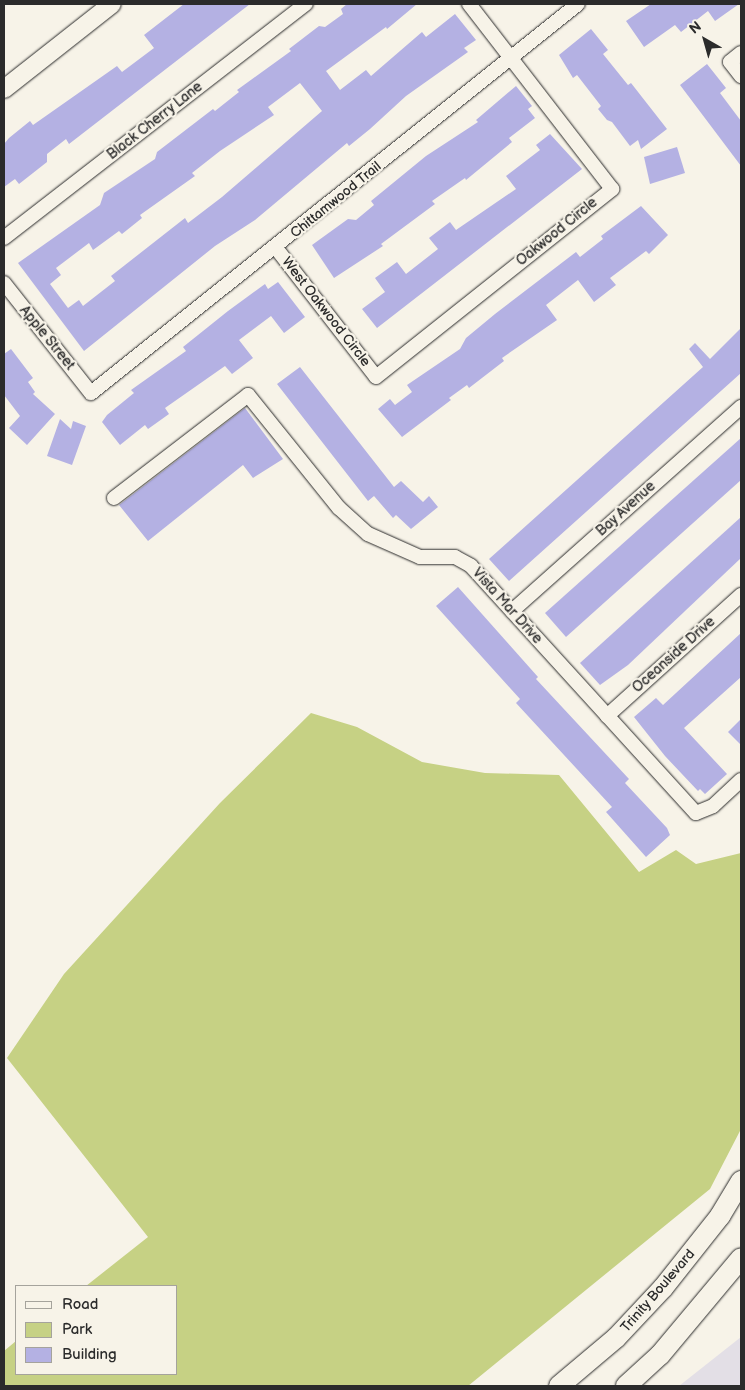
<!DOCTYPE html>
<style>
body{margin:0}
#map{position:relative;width:745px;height:1390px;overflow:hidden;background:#f7f3e8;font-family:"Balsamiq Sans",sans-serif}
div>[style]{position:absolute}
.built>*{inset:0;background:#e3dfe6}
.green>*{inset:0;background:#c6d184}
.building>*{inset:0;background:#b4b1e3}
.roads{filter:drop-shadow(0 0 1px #2b2b2b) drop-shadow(0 0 1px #2b2b2b)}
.minor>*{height:14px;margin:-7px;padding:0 7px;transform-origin:7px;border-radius:7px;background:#f7f3e8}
.tertiary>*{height:18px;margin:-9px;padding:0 9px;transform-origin:9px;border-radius:9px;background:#f7f3e8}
.secondary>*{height:20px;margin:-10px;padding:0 10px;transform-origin:10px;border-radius:10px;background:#f7f3e8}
span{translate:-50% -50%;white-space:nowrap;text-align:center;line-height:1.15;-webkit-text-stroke:4.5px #f7f3e8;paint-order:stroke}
.street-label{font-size:14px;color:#2b2b2b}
.frame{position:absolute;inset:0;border:5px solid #2b2b2b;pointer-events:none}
.legend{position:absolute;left:15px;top:1285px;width:162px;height:90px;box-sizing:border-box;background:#f7f3e8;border:1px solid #a5a39c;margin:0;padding:6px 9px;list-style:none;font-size:15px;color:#2b2b2b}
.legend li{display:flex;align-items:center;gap:10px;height:25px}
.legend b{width:25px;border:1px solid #a5a39c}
.north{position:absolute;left:680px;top:15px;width:50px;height:50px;-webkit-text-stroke:4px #f7f3e8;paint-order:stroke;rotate:322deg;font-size:14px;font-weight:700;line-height:20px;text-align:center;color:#2b2b2b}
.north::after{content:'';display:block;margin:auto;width:18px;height:22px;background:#2b2b2b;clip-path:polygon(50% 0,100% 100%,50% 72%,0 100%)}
</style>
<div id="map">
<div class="built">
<div style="clip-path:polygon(741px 1337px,741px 1386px,679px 1386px)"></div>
</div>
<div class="green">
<div style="clip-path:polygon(311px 713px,357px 727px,422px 762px,485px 773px,559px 775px,639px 872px,676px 850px,696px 864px,741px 853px,741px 1129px,710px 1189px,468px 1386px,4px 1386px,4px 1351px,16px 1341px,16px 1374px,176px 1374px,176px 1286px,86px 1286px,148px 1237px,7px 1058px,64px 974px,220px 803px)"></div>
</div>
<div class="building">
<div style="clip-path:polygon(184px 4px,250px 4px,69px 144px,66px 139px,47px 154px,47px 162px,19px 184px,15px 179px,4px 187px,4px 144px,9px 138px,30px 121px,33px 125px,117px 66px,122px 72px,154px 48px,144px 35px)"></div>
<div style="clip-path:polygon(evenodd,347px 4px,417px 4px,387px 29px,386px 27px,326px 71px,340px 90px,366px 70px,371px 76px,422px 32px,426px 37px,455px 14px,476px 40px,464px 48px,468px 52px,406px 96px,370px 129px,349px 146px,347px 143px,255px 220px,215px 246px,84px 351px,18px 263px,100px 205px,104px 193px,155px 159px,157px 152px,213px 109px,215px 111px,239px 92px,237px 90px,291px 51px,289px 49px,319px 26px,325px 27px,343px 14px,341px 9px,347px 4px,300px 83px,322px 111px,222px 197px,188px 223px,185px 218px,111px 276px,115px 281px,83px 306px,79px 300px,68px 308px,50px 284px,61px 275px,56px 268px,89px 243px,93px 250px,119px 231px,122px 234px,142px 218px,140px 215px,195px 176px,192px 173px,220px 151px,274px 115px,268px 107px,300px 83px)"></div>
<div style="clip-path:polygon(651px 4px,739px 4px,715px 21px,708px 11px,681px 32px,675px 25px,644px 47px,626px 21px)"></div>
<div style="clip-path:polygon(591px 29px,608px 50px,603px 54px,628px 85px,631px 83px,667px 129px,641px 149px,638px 140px,630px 146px,612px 122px,607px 120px,598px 109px,601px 106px,577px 75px,573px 78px,559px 55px)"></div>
<div style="clip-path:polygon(707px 64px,726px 88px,720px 93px,741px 121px,741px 166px,680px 85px)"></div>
<div style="clip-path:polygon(516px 86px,532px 106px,528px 109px,535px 118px,509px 138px,512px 142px,466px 180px,465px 178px,432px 201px,435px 204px,381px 244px,383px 246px,334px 278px,312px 245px,348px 219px,356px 220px,374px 205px,371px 201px,426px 156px,478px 122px,476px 120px)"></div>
<div style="clip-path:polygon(550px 134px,582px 169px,377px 328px,362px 309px,385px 292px,375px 278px,397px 262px,406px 274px,438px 249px,429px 238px,450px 222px,456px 230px,516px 189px,506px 176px,540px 150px,536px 145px)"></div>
<div style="clip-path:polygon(677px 147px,685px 173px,650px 184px,644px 157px)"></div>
<div style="clip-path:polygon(641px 206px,668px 235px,649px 254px,646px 251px,610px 278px,616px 285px,594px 302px,578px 280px,546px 305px,557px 320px,502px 358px,504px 361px,469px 388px,467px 385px,449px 398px,451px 400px,402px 437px,378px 409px,390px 399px,395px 405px,412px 392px,407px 385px,460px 349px,466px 338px,495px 314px,576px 252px,580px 257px,603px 239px,601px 236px)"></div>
<div style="clip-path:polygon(278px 282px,305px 317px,284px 333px,271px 316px,239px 340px,253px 358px,232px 374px,225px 366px,165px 408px,169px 414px,148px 429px,145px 425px,120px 445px,102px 422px,107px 415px,134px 393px,131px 390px,186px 351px,183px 347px,228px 311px,265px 284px,268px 289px)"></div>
<div style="clip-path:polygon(741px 328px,741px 373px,509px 581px,489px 559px,703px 367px,689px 349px,695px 343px,710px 359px)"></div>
<div style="clip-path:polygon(11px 349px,33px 378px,28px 382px,35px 392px,33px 394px,55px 414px,27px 445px,9px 428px,20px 416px,4px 395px,4px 354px)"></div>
<div style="clip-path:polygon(300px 367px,394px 487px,401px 481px,423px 502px,429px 496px,438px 507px,411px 529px,396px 515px,393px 518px,374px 496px,368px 501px,277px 384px)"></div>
<div style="clip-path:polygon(245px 408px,283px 459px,253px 478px,243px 465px,148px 541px,119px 505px)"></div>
<div style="clip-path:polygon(60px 419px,71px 429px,73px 421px,86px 426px,72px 465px,47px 456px)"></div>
<div style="clip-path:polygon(741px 438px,741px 480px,566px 637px,545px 613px)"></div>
<div style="clip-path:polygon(741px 517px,741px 558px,628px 665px,600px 685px,580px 663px)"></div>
<div style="clip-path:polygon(458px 587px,538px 677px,536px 679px,629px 779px,625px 783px,667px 828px,670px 835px,646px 857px,606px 812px,612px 807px,516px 703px,520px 699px,436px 606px)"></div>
<div style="clip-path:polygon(741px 633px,741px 677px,684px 728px,727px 774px,705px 794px,700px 789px,698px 791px,665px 756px,634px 717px,656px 698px,663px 705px)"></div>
<div style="clip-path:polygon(741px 719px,741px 745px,728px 732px)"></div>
</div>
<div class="roads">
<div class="minor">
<div style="left:741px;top:53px;width:14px;rotate:141deg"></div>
<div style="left:730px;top:62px;width:18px;rotate:52deg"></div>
<div style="left:4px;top:238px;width:382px;rotate:-37.8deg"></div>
<div style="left:276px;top:248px;width:163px;rotate:52.2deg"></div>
<div style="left:376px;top:377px;width:302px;rotate:-38.5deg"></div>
<div style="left:612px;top:189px;width:234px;rotate:-127.7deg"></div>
<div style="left:4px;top:283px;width:140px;rotate:51.7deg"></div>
<div style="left:91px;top:393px;width:623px;rotate:-38.62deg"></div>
<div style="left:114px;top:498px;width:169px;rotate:-37.5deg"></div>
<div style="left:248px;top:395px;width:145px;rotate:51.2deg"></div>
<div style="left:339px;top:508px;width:39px;rotate:42deg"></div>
<div style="left:368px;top:534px;width:57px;rotate:23.9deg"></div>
<div style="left:420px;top:557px;width:35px"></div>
<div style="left:455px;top:557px;width:18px;rotate:29deg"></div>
<div style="left:471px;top:566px;width:334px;rotate:47.7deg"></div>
<div style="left:696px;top:813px;width:18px;rotate:-22deg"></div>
<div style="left:713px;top:806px;width:38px;rotate:-43deg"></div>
<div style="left:512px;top:611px;width:307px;rotate:-41.7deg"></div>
<div style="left:607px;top:716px;width:181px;rotate:-42.1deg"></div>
</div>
<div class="tertiary">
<div style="left:4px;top:89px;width:137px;rotate:-38.2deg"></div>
</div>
<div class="secondary">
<div style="left:559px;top:1386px;width:75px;rotate:-40.1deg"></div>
<div style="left:616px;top:1338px;width:69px;rotate:-46.8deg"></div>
<div style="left:663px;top:1288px;width:92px;rotate:-51.6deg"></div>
<div style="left:720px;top:1216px;width:41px;rotate:-59deg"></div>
<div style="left:626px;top:1386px;width:46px;rotate:-42.4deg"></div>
<div style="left:660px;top:1355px;width:126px;rotate:-50.1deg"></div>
</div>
</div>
<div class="street-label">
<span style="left:155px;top:121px;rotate:-38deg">Black Cherry Lane</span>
<span style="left:336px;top:200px;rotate:-39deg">Chittamwood Trail</span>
<span style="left:557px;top:232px;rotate:-39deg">Oakwood Circle</span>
<span style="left:326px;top:312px;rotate:52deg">West Oakwood Circle</span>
<span style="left:47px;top:338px;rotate:51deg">Apple Street</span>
<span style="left:626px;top:509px;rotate:-42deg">Bay Avenue</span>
<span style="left:507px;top:606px;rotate:48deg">Vista Mar Drive</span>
<span style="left:674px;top:655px;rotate:-42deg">Oceanside Drive</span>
<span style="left:658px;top:1291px;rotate:-49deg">Trinity Boulevard</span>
</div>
<div class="frame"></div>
<ul class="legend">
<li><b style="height:6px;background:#f7f3e8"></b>Road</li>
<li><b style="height:14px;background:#c6d184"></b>Park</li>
<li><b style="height:14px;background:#b4b1e3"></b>Building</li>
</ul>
<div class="north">N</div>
</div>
